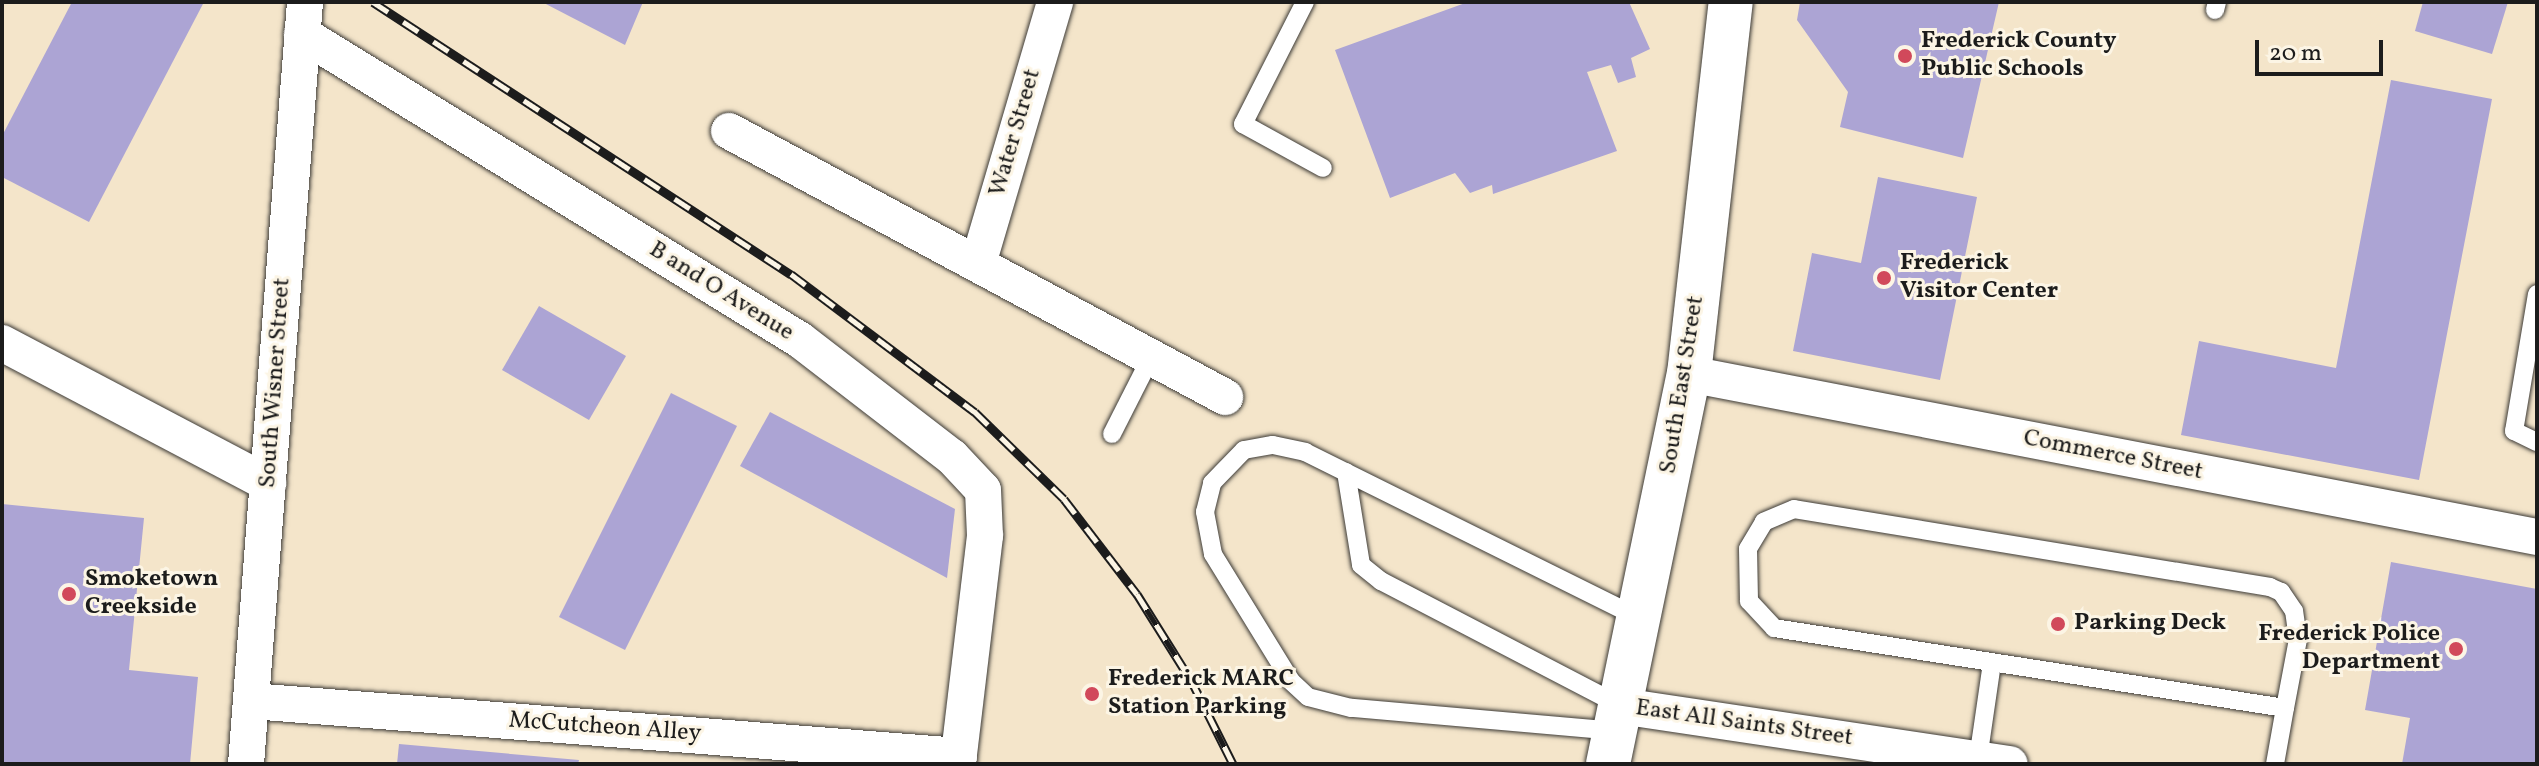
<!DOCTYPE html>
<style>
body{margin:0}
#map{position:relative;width:2539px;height:766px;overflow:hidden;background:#f4e5ca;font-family:Vollkorn,serif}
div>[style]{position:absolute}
.building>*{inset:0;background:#aca4d4}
.roads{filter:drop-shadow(0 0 2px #3c3a36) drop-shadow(0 0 2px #3c3a36)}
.service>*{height:18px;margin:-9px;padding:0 9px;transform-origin:9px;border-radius:9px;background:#fff}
.minor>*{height:36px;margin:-18px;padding:0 18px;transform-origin:18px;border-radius:18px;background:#fff}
.primary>*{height:44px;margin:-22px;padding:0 22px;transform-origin:22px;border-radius:22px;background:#fff}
.rail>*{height:9px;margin-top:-4.5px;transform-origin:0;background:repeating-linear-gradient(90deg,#fcf5e5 0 18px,#1c1c1c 0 36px);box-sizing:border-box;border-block:2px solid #1c1c1c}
.dots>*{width:22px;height:22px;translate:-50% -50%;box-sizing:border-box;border:4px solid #fcf5e5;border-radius:50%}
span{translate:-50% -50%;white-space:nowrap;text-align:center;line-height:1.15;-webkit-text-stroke:6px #fcf5e5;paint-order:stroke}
.poi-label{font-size:24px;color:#1c1c1c;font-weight:700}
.left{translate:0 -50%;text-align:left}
.right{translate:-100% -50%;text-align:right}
.street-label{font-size:24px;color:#1c1c1c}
.frame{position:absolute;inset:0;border:4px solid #1c1c1c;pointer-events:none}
.scale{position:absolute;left:2255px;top:40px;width:128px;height:36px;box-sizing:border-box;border:4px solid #1c1c1c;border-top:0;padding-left:10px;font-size:24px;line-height:28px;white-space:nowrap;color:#1c1c1c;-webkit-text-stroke:6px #fcf5e5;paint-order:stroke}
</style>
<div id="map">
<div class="building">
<div style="clip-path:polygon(72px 2px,204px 2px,89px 222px,2px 177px,2px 136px)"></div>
<div style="clip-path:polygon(542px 2px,643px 2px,625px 45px)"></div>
<div style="clip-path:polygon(1468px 2px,1629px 2px,1650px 49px,1631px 58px,1636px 77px,1618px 83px,1611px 65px,1587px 72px,1617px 151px,1493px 194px,1492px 185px,1470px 193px,1455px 173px,1390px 198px,1335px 50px)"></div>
<div style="clip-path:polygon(1800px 2px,1999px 2px,1963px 158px,1840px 127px,1848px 92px,1797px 20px)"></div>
<div style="clip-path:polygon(2423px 2px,2508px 2px,2492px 54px,2415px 31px)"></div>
<div style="clip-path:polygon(2391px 80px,2492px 99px,2419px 480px,2181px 435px,2199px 341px,2336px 368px)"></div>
<div style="clip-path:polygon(1878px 177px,1977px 197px,1940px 380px,1793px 351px,1812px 253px,1861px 263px)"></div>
<div style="clip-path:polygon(539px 306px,626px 356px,589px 420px,502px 370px)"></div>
<div style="clip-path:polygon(671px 393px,737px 426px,625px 650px,559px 617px)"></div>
<div style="clip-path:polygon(770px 412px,955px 509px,947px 578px,740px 466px)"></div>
<div style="clip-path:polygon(2px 504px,144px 518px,129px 670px,198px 677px,190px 764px,2px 764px)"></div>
<div style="clip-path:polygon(2391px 562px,2537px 589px,2537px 764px,2402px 764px,2410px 718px,2365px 710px)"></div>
<div style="clip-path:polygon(399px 744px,579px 760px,578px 764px,397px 764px)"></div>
</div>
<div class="roads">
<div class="service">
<div style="left:1305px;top:2px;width:137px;rotate:116.9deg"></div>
<div style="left:1243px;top:124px;width:91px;rotate:28.8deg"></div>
<div style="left:2215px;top:10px;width:8px;rotate:-76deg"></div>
<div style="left:2537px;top:294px;width:139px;rotate:99.5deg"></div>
<div style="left:2514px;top:431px;width:25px;rotate:26deg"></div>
<div style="left:1112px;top:434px;width:86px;rotate:-63.1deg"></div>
<div style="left:1346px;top:472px;width:94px;rotate:80.8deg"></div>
<div style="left:1361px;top:565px;width:26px;rotate:39deg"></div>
<div style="left:1381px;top:581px;width:268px;rotate:27.5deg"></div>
<div style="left:1616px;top:731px;width:266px;rotate:-175deg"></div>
<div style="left:1351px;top:708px;width:44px;rotate:-165.7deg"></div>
<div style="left:1308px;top:697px;width:23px;rotate:-137deg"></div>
<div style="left:1291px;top:681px;width:149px;rotate:-121.6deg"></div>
<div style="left:1213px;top:554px;width:43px;rotate:-100.8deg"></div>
<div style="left:1205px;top:512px;width:30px;rotate:-76deg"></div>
<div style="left:1212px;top:483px;width:46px;rotate:-45.9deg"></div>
<div style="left:1244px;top:450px;width:29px;rotate:-10deg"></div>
<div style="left:1273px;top:445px;width:33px;rotate:12deg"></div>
<div style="left:1305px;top:452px;width:373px;rotate:26.4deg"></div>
<div style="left:1978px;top:759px;width:97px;rotate:-81.7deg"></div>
<div style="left:2275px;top:764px;width:57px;rotate:-79.9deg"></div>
<div style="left:2285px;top:708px;width:70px;rotate:-79.3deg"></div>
<div style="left:2298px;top:639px;width:28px;rotate:-98deg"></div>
<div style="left:2294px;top:611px;width:23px;rotate:-124deg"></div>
<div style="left:2281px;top:592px;width:12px;rotate:-156deg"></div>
<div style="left:2270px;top:587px;width:482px;rotate:-170.7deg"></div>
<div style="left:1794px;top:509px;width:33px;rotate:157deg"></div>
<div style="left:1764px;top:522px;width:31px;rotate:121deg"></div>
<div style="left:1748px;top:549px;width:52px;rotate:88.9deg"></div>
<div style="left:1749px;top:601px;width:37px;rotate:47deg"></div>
<div style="left:1774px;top:628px;width:517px;rotate:8.9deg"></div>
</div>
<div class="minor">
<div style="left:302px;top:34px;width:584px;rotate:31.57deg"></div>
<div style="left:800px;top:340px;width:192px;rotate:37.6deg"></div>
<div style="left:952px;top:457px;width:45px;rotate:46.8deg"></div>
<div style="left:983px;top:490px;width:46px;rotate:87.5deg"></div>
<div style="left:985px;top:536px;width:230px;rotate:96.8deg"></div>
<div style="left:729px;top:131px;width:563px;rotate:28.2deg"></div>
<div style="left:978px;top:264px;width:273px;rotate:-73.6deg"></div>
<div style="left:2px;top:343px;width:301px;rotate:27.8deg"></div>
<div style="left:1689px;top:374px;width:864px;rotate:10.88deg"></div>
<div style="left:251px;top:701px;width:710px;rotate:4.44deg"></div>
<div style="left:1621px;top:706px;width:393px;rotate:8.5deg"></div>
<div style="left:246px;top:764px;width:764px;rotate:-85.57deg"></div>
</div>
<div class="primary">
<div style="left:1608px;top:764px;width:398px;rotate:-78.3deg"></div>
<div style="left:1689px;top:374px;width:374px;rotate:-83.6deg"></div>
</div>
</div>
<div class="rail">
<div style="left:373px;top:2px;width:499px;rotate:33.1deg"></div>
<div style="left:791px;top:274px;width:230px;rotate:36.9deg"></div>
<div style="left:975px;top:412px;width:124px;rotate:44.3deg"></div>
<div style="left:1064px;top:499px;width:120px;rotate:52.5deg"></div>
<div style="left:1137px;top:594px;width:104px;rotate:58deg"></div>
<div style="left:1192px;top:682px;width:92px;rotate:63.4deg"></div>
</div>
<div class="dots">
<div style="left:1905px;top:56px;background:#d1495b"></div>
<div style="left:1884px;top:278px;background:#d1495b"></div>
<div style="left:69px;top:594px;background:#d1495b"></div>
<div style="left:2058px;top:624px;background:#d1495b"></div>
<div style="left:2456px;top:649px;background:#d1495b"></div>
<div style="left:1092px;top:694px;background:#d1495b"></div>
</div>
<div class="poi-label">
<span class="left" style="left:1921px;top:56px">Frederick County<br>Public Schools</span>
<span class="left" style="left:1900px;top:278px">Frederick<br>Visitor Center</span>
<span class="left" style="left:85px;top:594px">Smoketown<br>Creekside</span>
<span class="left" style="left:2074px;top:624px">Parking Deck</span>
<span class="right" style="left:2440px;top:649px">Frederick Police<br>Department</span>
<span class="left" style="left:1108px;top:694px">Frederick MARC<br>Station Parking</span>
</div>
<div class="street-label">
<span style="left:1016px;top:133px;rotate:-74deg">Water Street</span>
<span style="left:721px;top:292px;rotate:32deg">B and O Avenue</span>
<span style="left:276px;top:383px;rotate:-86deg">South Wisner Street</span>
<span style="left:1683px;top:385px;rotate:-81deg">South East Street</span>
<span style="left:2113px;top:456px;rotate:11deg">Commerce Street</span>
<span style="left:1744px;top:724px;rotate:8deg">East All Saints Street</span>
<span style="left:605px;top:728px;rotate:4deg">McCutcheon Alley</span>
</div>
<div class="frame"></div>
<div class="scale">20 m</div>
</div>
